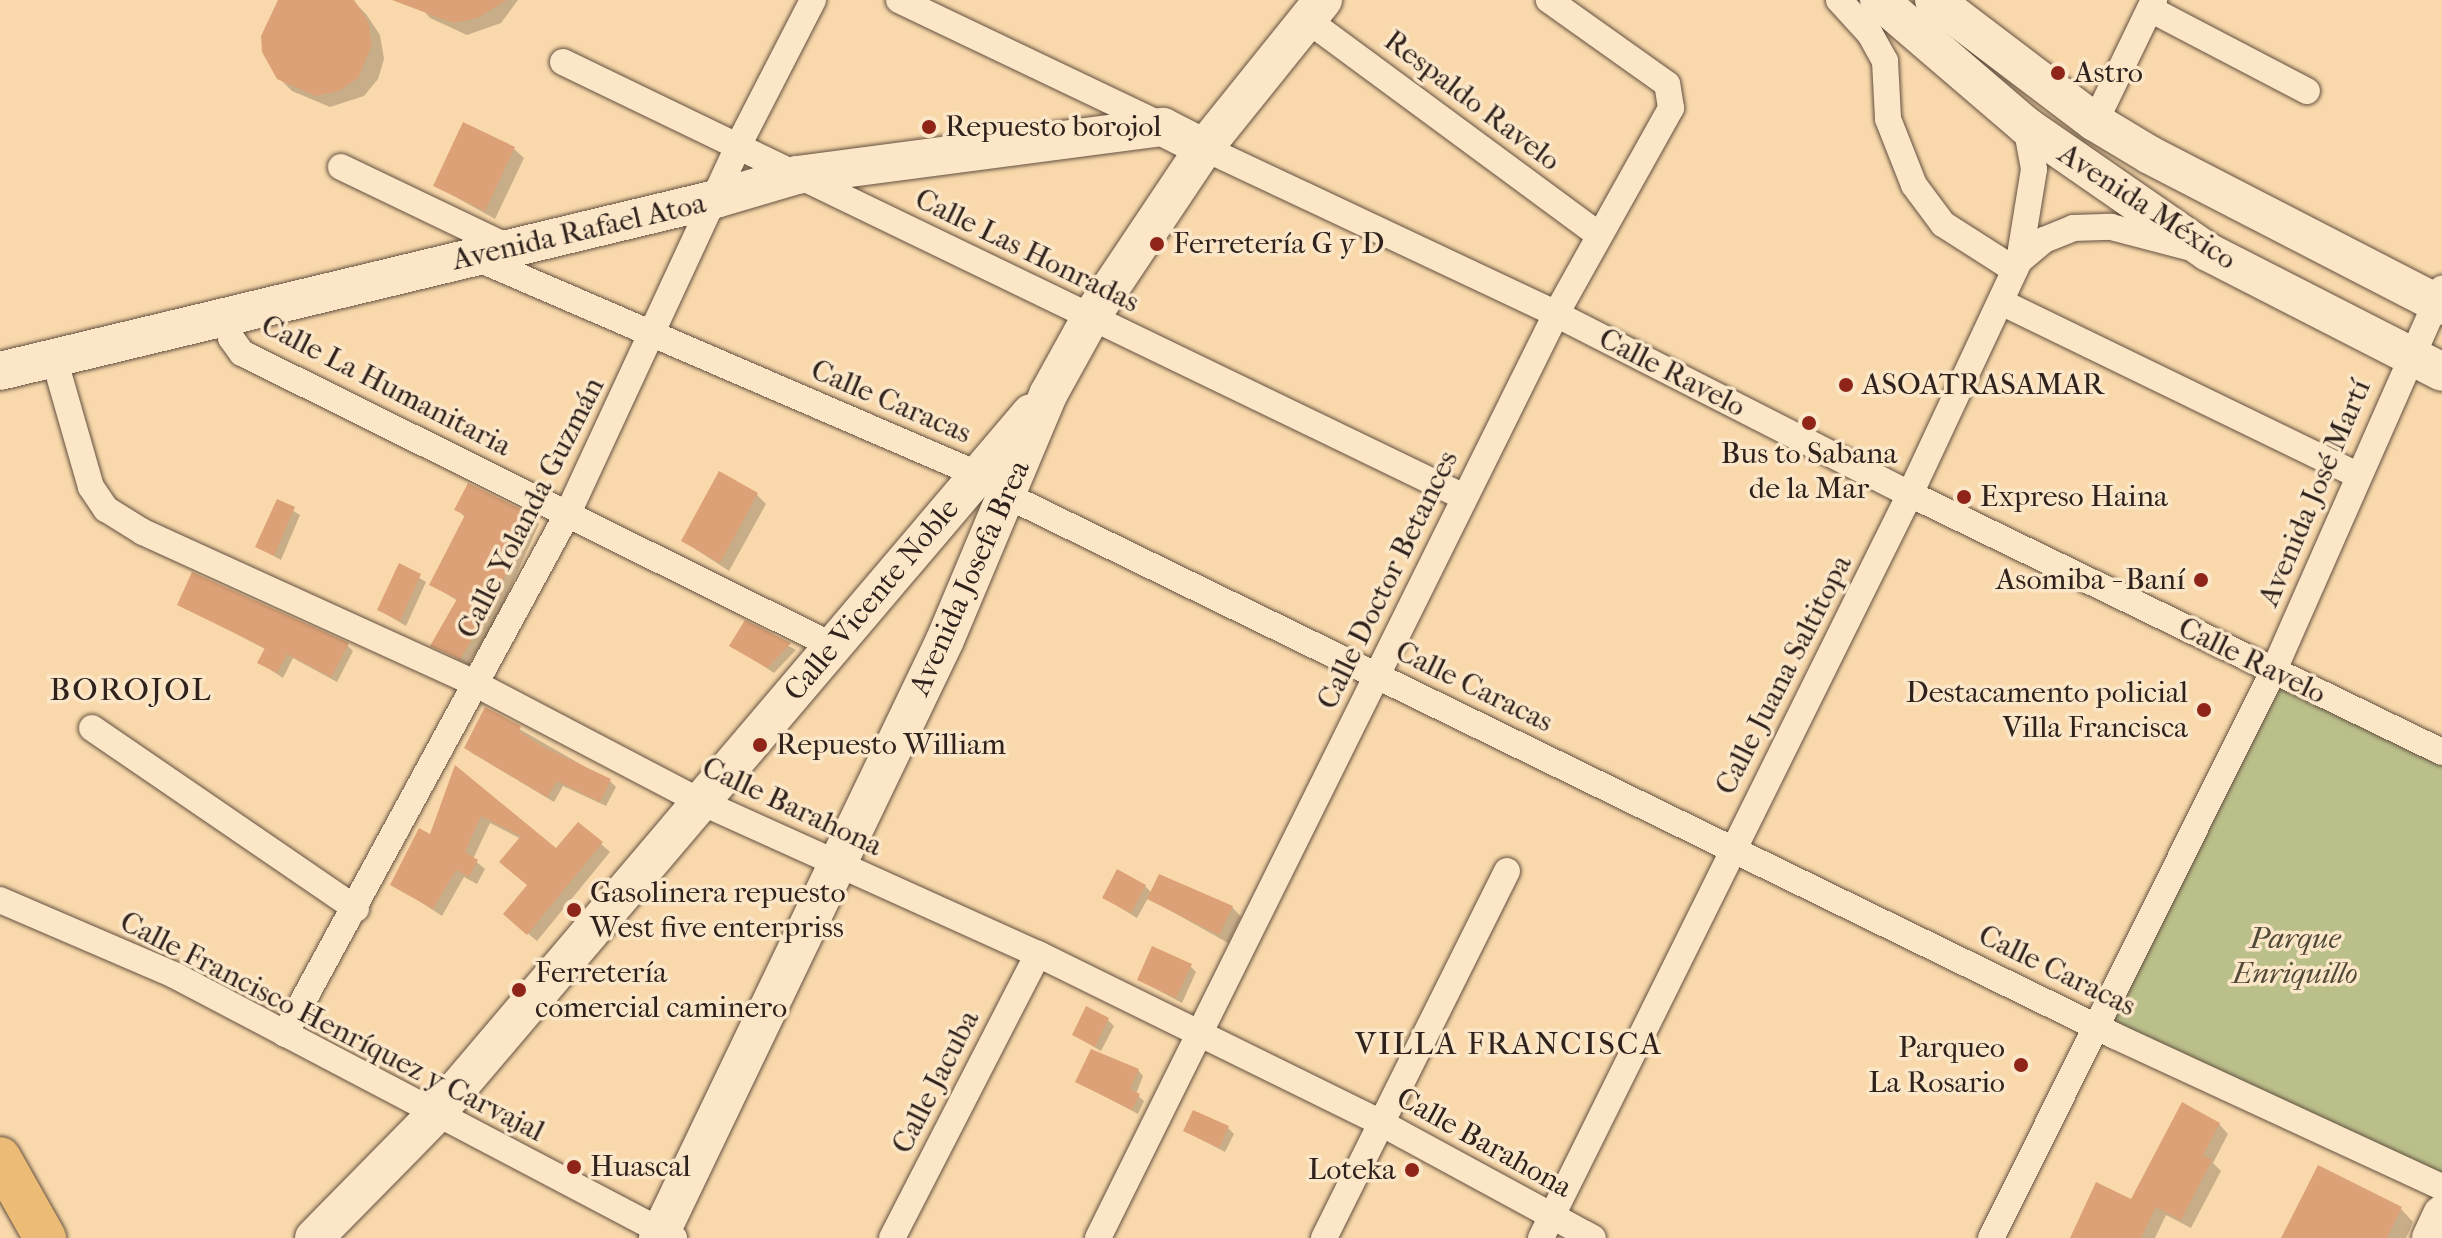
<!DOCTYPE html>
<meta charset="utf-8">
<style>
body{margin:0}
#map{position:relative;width:2442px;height:1238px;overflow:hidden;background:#f9d9ab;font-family:"IM FELL French Canon",serif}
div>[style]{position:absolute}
.green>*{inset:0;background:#bbc08b}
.shadow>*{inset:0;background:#0003}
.building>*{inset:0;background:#dca176}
.roads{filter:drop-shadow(0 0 2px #625040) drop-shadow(0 0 2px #625040)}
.street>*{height:26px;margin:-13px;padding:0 13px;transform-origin:13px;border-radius:13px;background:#fbe6c8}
.secondary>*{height:38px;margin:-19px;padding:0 19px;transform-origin:19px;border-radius:19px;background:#fbe6c8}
.primary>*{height:42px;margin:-21px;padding:0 21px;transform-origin:21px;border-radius:21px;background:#ecbc76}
.dots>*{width:22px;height:22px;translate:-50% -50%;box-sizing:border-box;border:4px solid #fbe6c8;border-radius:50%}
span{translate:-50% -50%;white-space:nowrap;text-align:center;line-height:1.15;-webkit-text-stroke:7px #fbe6c8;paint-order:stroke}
.poi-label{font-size:30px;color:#2f221d}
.left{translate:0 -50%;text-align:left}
.right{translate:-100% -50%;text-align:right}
.street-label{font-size:30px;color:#2f221d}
.park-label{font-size:30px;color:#524a38;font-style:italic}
.neighbourhood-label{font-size:32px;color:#2f221d;letter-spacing:2px}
</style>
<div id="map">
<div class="green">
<div style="clip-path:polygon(2273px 672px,2442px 752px,2442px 1188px,2097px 1026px)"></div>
</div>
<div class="shadow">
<div style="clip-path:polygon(281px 0,352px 0,366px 14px,380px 35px,384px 59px,378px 79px,364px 96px,330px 107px,292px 91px,279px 78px)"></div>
<div style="clip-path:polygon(414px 0,518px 0,501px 23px,467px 35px,430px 18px)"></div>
<div style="clip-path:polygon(514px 149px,524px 158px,495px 219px,436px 186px)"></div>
<div style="clip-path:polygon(757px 495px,766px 504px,729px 571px,683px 541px)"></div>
<div style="clip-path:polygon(278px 502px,300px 515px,281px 560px,258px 547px)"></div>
<div style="clip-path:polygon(456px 509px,532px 517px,539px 524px,495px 622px,468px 665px,433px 645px,458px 601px,432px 585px,466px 518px)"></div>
<div style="clip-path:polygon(400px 566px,426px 582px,406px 626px,379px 610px)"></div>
<div style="clip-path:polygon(179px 604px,347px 645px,353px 651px,337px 682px,293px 658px,283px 678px,260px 663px,267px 650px)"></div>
<div style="clip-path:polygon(746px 623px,796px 650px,774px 673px,732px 645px)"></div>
<div style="clip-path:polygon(486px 710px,610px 781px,616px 787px,606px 806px,563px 786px,554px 802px,472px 753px,466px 748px)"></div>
<div style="clip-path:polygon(456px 768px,557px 851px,579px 824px,610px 852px,537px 941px,514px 922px,529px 886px,521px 839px,490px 823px,473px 859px,485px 869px,477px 884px,464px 877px,442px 916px,393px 884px,431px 837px)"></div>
<div style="clip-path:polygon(1145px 886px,1152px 893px,1232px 907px,1241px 917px,1228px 943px,1148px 898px,1137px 918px,1104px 898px)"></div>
<div style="clip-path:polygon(1190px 966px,1196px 972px,1182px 1003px,1139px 980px)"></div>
<div style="clip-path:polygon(1108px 1020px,1114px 1026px,1101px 1051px,1074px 1035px)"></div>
<div style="clip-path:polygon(1138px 1070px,1143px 1076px,1136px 1094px,1144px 1101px,1138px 1114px,1078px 1082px)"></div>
<div style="clip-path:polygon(2219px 1124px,2228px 1134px,2213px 1163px,2221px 1171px,2191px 1228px,2166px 1215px,2155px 1238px,2072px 1238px,2132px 1202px)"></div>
<div style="clip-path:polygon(1228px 1128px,1234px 1134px,1225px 1152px,1185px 1131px)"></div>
<div style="clip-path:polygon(2401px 1209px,2413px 1222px,2406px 1238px,2281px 1238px)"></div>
</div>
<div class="building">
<div style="clip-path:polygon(278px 0,354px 0,368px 21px,372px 45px,358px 78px,339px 91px,316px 96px,277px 79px,262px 52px,261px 36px)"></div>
<div style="clip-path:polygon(392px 0,507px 0,477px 18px,453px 23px)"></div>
<div style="clip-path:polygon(463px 122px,515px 147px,485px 211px,433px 186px)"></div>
<div style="clip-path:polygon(719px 471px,758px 493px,720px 563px,681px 541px)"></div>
<div style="clip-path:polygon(468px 483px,533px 515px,488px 614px,460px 659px,430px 646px,457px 599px,429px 585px,465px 515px,454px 510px)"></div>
<div style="clip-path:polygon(277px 499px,295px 507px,274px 556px,255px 547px)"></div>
<div style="clip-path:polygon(399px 563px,421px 574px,400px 621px,377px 610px)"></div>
<div style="clip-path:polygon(192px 572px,349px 643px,331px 677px,287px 654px,277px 673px,257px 663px,265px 648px,177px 605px)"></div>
<div style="clip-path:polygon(745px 620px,791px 643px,767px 668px,729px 646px)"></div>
<div style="clip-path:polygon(485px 707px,521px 726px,519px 731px,541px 746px,611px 779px,600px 802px,557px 781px,547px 797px,464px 748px)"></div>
<div style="clip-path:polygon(455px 765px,556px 848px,578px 822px,603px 842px,527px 935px,503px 914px,527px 885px,499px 862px,521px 836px,481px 816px,465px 852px,478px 860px,469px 877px,456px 870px,433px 909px,390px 885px,419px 828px,430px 834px)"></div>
<div style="clip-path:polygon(1117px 869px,1146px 885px,1131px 913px,1102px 898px)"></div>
<div style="clip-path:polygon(1159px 874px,1233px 906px,1219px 935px,1147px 899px)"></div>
<div style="clip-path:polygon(1152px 946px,1192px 964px,1176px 998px,1137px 980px)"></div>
<div style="clip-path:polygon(1086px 1006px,1109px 1018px,1095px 1047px,1072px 1035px)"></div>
<div style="clip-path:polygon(1091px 1049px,1139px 1069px,1130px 1089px,1140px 1094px,1132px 1110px,1075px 1082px)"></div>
<div style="clip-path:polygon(2182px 1102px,2220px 1123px,2203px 1155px,2212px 1160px,2181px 1220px,2156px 1207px,2141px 1238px,2070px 1238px,2096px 1182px,2131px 1199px)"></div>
<div style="clip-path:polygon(1193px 1110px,1229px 1126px,1219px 1148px,1183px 1131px)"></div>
<div style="clip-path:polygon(2318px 1165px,2402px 1207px,2387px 1238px,2281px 1238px)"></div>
</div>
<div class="roads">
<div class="street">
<div style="left:899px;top:0;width:293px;rotate:25.5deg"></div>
<div style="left:1839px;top:0;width:46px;rotate:47.6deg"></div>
<div style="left:1870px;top:34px;width:31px;rotate:61deg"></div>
<div style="left:1885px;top:61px;width:58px;rotate:87deg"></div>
<div style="left:1888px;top:119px;width:71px;rotate:68.5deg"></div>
<div style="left:1914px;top:185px;width:49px;rotate:53.4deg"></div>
<div style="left:1943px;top:224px;width:85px;rotate:32.6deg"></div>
<div style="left:2150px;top:9px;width:177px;rotate:27.6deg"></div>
<div style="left:1306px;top:19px;width:364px;rotate:36.4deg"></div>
<div style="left:563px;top:62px;width:1001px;rotate:25.77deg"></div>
<div style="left:2095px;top:122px;width:136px;rotate:-64.2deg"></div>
<div style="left:1204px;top:148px;width:389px;rotate:25.2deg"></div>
<div style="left:1556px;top:314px;width:397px;rotate:27deg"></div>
<div style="left:1910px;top:494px;width:591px;rotate:25.87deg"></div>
<div style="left:341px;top:167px;width:187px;rotate:25.6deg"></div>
<div style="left:474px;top:257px;width:548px;rotate:23.34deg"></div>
<div style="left:977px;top:474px;width:38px;rotate:35deg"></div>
<div style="left:1008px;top:496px;width:1232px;rotate:26deg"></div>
<div style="left:2115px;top:1036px;width:360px;rotate:24.8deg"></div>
<div style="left:2019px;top:261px;width:33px;rotate:-40deg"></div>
<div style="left:2044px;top:240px;width:31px;rotate:-22deg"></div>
<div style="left:2073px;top:228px;width:38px;rotate:-2deg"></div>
<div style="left:2111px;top:227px;width:80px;rotate:14.6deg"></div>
<div style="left:2001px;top:302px;width:396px;rotate:25.9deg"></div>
<div style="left:227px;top:317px;width:21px;rotate:79deg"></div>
<div style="left:231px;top:338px;width:19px;rotate:54deg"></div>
<div style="left:242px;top:353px;width:662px;rotate:26.37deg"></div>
<div style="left:54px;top:358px;width:134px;rotate:74deg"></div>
<div style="left:91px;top:487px;width:27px;rotate:56deg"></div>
<div style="left:106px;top:509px;width:44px;rotate:31.9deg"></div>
<div style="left:143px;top:532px;width:366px;rotate:24.5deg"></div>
<div style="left:476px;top:684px;width:254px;rotate:27.7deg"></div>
<div style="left:701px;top:802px;width:370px;rotate:24.3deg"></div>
<div style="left:1038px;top:954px;width:382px;rotate:26.2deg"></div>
<div style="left:1381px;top:1123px;width:241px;rotate:28.5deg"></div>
<div style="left:92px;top:728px;width:320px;rotate:34.4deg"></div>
<div style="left:0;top:900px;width:189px;rotate:23.3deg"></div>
<div style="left:174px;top:975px;width:565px;rotate:27.74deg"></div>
<div style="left:285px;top:1034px;width:593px;rotate:-61.49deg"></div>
<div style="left:568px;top:513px;width:404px;rotate:-65.1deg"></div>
<div style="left:738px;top:146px;width:164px;rotate:-62.8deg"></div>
<div style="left:892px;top:1238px;width:319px;rotate:-62.8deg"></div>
<div style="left:1098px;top:1238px;width:1031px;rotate:-63.63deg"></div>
<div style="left:1556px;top:314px;width:236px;rotate:-60.8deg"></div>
<div style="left:1671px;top:108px;width:24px;rotate:-99deg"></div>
<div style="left:1667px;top:84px;width:145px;rotate:-144.6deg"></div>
<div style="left:1324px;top:1238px;width:410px;rotate:-63.5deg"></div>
<div style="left:1541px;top:1238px;width:830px;rotate:-63.62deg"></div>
<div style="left:1910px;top:494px;width:257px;rotate:-64.9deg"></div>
<div style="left:2019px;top:261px;width:93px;rotate:-80.7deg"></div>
<div style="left:2034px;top:169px;width:44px;rotate:-100.5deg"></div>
<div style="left:1991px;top:1238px;width:632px;rotate:-63.52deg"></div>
<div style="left:2273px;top:672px;width:419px;rotate:-66.2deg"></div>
</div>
<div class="secondary">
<div style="left:1879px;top:0;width:194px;rotate:40.6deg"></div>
<div style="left:2026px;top:126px;width:221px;rotate:34.7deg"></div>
<div style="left:2208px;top:252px;width:263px;rotate:27.1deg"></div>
<div style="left:1934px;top:0;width:202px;rotate:37.2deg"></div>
<div style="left:2095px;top:122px;width:64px;rotate:31deg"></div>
<div style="left:2150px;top:155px;width:329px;rotate:27.3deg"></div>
<div style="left:0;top:371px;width:736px;rotate:-13.51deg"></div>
<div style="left:716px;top:199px;width:84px;rotate:-16.5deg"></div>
<div style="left:797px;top:175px;width:369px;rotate:-7.5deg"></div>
<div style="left:1163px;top:127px;width:46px;rotate:27.1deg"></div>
<div style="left:314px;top:1238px;width:171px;rotate:-45.5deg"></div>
<div style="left:434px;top:1116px;width:922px;rotate:-49.66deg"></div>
<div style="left:658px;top:1238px;width:663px;rotate:-64.36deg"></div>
<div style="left:945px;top:640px;width:268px;rotate:-67.2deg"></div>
<div style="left:1049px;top:393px;width:87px;rotate:-61.1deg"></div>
<div style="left:1091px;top:317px;width:203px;rotate:-56.2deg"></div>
<div style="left:1204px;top:148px;width:190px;rotate:-51.2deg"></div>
<div style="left:2431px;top:1238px;width:26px;rotate:-65deg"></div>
</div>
<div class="primary">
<div style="left:0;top:1158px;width:92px;rotate:60.6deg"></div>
</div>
</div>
<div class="dots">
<div style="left:2058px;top:73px;background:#8f2418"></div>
<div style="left:929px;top:127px;background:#8f2418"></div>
<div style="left:1157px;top:244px;background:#8f2418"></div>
<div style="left:1846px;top:385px;background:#8f2418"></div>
<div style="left:1809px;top:423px;background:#8f2418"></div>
<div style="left:1964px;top:497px;background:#8f2418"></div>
<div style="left:2201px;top:580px;background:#8f2418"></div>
<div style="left:2204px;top:710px;background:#8f2418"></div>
<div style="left:760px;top:745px;background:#8f2418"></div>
<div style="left:574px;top:910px;background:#8f2418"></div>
<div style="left:519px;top:990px;background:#8f2418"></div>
<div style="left:2021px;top:1065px;background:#8f2418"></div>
<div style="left:574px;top:1167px;background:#8f2418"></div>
<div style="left:1412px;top:1170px;background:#8f2418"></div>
</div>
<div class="poi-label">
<span class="left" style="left:2074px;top:73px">Astro</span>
<span class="left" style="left:945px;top:127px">Repuesto borojol</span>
<span class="left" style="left:1173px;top:244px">Ferretería G y D</span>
<span class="left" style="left:1862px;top:385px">ASOATRASAMAR</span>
<span style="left:1809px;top:471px">Bus to Sabana<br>de la Mar</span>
<span class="left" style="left:1980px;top:497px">Expreso Haina</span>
<span class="right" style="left:2185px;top:580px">Asomiba - Baní</span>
<span class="right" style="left:2188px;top:710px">Destacamento policial<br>Villa Francisca</span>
<span class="left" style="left:776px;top:745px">Repuesto William</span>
<span class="left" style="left:590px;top:910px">Gasolinera repuesto<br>West five enterpriss</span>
<span class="left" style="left:535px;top:990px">Ferretería<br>comercial caminero</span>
<span class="right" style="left:2005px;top:1065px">Parqueo<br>La Rosario</span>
<span class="left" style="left:590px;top:1167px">Huascal</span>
<span class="right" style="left:1396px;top:1170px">Loteka</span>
</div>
<div class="street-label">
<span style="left:1472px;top:101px;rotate:37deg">Respaldo Ravelo</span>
<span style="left:2147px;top:207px;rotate:33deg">Avenida México</span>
<span style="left:579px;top:232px;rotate:-13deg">Avenida Rafael Atoa</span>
<span style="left:1027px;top:251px;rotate:26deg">Calle Las Honradas</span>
<span style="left:1672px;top:373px;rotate:27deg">Calle Ravelo</span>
<span style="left:386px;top:386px;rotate:27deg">Calle La Humanitaria</span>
<span style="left:891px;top:402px;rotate:23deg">Calle Caracas</span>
<span style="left:2315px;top:493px;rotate:-67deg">Avenida José Martí</span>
<span style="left:531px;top:508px;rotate:-63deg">Calle Yolanda Guzmán</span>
<span style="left:970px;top:578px;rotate:-66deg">Avenida Josefa Brea</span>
<span style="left:1388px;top:580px;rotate:-64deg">Calle Doctor Betances</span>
<span style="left:872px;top:600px;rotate:-50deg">Calle Vicente Noble</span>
<span style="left:2252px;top:661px;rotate:26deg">Calle Ravelo</span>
<span style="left:1784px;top:675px;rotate:-63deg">Calle Juana Saltitopa</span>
<span style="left:1474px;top:687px;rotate:26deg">Calle Caracas</span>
<span style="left:792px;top:807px;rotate:25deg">Calle Barahona</span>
<span style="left:2057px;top:971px;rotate:26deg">Calle Caracas</span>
<span style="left:332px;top:1027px;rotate:27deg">Calle Francisco Henríquez y Carvajal</span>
<span style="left:936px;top:1082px;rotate:-63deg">Calle Jacuba</span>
<span style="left:1484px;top:1143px;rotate:29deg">Calle Barahona</span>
</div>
<div class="park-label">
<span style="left:2295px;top:956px">Parque<br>Enriquillo</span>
</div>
<div class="neighbourhood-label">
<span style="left:131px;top:690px">BOROJOL</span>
<span style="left:1509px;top:1044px">VILLA FRANCISCA</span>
</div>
</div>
